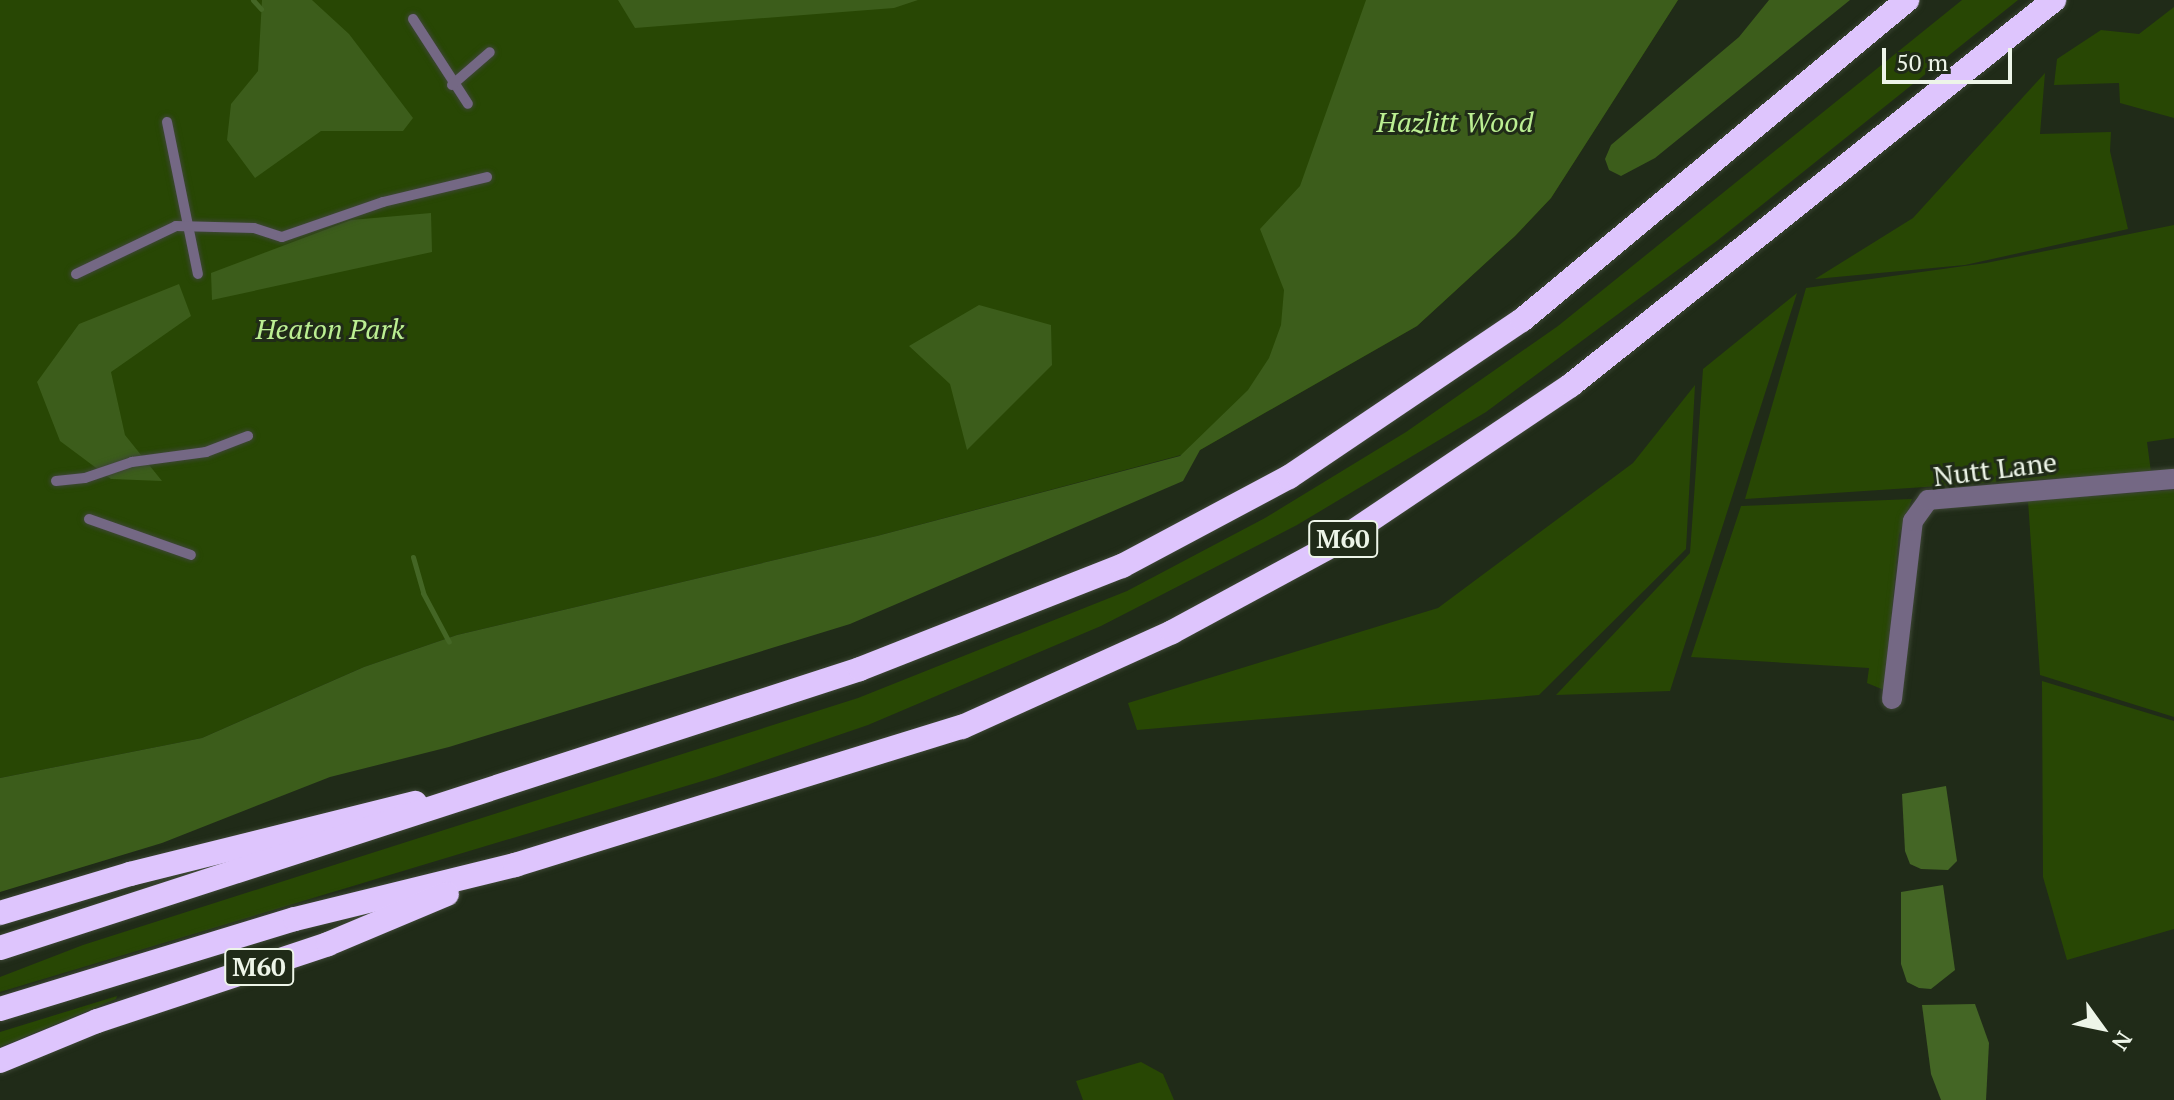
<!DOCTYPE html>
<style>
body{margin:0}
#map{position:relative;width:2174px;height:1100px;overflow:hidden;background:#202b18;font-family:"PT Serif",serif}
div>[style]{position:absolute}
.green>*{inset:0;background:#284704}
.forest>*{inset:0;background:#3c5d1b}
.water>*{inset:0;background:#446625}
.stream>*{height:5px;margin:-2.5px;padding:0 2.5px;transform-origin:2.5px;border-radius:2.5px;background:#446625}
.roads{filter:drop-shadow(0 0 2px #3d4735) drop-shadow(0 0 2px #3d4735)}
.service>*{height:10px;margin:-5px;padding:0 5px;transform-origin:5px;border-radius:5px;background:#746884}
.minor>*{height:20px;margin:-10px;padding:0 10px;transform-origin:10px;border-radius:10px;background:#746884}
.motorway>*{height:24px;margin:-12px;padding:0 12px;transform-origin:12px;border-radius:12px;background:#dec5fd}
span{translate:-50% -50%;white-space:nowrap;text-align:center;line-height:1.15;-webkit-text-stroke:6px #202b18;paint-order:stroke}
.shield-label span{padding:2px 6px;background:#202b18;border:2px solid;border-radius:6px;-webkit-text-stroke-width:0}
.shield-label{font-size:26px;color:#edf5e8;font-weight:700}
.park-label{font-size:28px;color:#bbef92;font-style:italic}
.street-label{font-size:28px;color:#edf5e8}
.north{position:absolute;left:2062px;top:988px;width:80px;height:80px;-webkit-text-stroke:6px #202b18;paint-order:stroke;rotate:123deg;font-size:22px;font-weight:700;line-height:32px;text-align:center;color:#edf5e8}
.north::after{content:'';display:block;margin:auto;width:28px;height:36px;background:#edf5e8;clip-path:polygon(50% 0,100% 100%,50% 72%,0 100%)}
.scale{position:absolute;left:1882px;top:48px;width:130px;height:36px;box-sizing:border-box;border:4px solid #edf5e8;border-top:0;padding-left:10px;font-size:24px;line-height:28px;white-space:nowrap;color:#edf5e8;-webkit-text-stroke:6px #202b18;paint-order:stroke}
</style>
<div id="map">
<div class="green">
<div style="clip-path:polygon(0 0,1678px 0,1551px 198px,1515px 236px,1417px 326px,1200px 450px,877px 536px,457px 635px,364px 667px,202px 738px,0 778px)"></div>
<div style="clip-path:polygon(1962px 0,2018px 0,1718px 240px,1486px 412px,1297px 525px,1101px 626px,868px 725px,716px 777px,0 992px,0 977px,83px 945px,858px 698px,1127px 591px,1265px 518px,1406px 432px,1558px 326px)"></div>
<div style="clip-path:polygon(2174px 7px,2174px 118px,2120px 103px,2119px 83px,2054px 85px,2057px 59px,2101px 30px,2139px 34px)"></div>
<div style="clip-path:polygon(2045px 73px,2040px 134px,2111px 132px,2110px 151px,2128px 229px,1965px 265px,1815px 279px,1913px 218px)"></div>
<div style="clip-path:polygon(2174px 225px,2174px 438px,2147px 442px,2151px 472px,1745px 499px,1806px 288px,1986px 263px)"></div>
<div style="clip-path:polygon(1797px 293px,1670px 691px,1556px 695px,1690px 553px,1703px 369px)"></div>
<div style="clip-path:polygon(1695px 385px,1686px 549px,1539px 695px,1137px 730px,1128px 703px,1438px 608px,1633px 463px)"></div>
<div style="clip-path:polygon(2174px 490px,2174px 717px,2040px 675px,2028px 501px)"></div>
<div style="clip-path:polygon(1912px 499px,1899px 535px,1884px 690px,1867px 683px,1869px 668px,1691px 657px,1741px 506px)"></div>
<div style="clip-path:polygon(2042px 681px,2174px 721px,2174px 929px,2067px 960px,2043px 877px)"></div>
<div style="clip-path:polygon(117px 996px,116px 999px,0 1047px,0 1032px)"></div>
<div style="clip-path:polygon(1141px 1062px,1163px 1074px,1174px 1100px,1083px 1100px,1076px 1081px)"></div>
</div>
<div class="forest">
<div style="clip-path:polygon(262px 0,312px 0,349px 34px,413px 118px,403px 131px,321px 131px,255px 178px,227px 140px,231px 104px,258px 71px)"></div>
<div style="clip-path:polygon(618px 0,918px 0,894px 8px,635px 28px)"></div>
<div style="clip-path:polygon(1366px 0,1678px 0,1551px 198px,1515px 236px,1417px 326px,1200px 450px,1183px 481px,850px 624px,449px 747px,330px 777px,162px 843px,0 892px,0 778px,202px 738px,364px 667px,457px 635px,877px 536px,1180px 456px,1248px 390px,1269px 358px,1281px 325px,1284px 290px,1260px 229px,1300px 186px)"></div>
<div style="clip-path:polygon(1769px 0,1850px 0,1655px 158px,1621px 176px,1609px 170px,1605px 159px,1611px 145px,1739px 37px)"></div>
<div style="clip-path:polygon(431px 213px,432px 252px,212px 300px,211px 273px,351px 220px)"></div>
<div style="clip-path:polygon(179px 284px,191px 316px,111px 372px,125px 435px,162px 481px,111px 479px,60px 441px,37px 382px,79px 324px)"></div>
<div style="clip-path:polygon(979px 305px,1051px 325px,1052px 365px,967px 450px,950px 384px,909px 346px)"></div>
</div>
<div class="water">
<div style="clip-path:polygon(1946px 786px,1957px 861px,1948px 870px,1921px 869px,1910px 864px,1905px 851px,1902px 794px)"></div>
<div style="clip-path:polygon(1943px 885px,1955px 970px,1931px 989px,1919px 988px,1907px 982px,1901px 964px,1901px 892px)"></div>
<div style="clip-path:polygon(1975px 1004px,1989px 1043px,1986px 1100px,1941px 1100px,1931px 1074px,1922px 1005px)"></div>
</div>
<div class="stream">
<div style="left:253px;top:0;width:12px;rotate:48deg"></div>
<div style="left:413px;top:557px;width:37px;rotate:74deg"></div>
<div style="left:423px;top:593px;width:55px;rotate:62deg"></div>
</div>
<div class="roads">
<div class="service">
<div style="left:413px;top:19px;width:101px;rotate:57.1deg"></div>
<div style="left:452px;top:85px;width:50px;rotate:-41deg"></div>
<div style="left:167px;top:122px;width:155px;rotate:78.5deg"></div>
<div style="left:76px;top:274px;width:111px;rotate:-25.6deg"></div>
<div style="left:176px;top:226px;width:78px;rotate:1.5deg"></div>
<div style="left:254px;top:228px;width:29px;rotate:18deg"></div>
<div style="left:282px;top:237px;width:107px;rotate:-19.1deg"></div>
<div style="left:383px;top:202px;width:107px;rotate:-13.5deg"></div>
<div style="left:56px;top:481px;width:29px;rotate:-6deg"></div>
<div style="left:85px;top:478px;width:50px;rotate:-18.8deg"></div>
<div style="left:132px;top:462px;width:75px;rotate:-7.7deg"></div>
<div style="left:206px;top:452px;width:45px;rotate:-20.9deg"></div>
<div style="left:89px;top:519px;width:108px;rotate:19.4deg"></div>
</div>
<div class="minor">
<div style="left:1892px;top:699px;width:179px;rotate:-83.3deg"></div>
<div style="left:1913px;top:521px;width:26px;rotate:-54deg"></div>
<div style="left:1928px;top:500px;width:247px;rotate:-4.9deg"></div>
</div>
<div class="motorway">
<div style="left:0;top:913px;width:136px;rotate:-16.7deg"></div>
<div style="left:130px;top:874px;width:294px;rotate:-14deg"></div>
<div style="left:0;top:948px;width:904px;rotate:-17.97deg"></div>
<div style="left:860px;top:669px;width:282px;rotate:-21.5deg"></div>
<div style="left:1122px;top:566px;width:189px;rotate:-28.1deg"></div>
<div style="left:1289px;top:477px;width:281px;rotate:-34deg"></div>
<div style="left:1522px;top:320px;width:501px;rotate:-39.73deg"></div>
<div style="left:0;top:1009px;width:308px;rotate:-17deg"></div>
<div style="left:295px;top:919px;width:227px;rotate:-13.8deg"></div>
<div style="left:515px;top:865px;width:468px;rotate:-17.2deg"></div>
<div style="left:962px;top:727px;width:230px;rotate:-24.3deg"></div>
<div style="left:1172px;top:632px;width:183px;rotate:-28.4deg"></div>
<div style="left:1333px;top:545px;width:287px;rotate:-33.9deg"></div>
<div style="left:1571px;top:385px;width:618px;rotate:-38.56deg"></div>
<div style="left:0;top:1061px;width:105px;rotate:-22.4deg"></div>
<div style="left:97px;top:1021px;width:243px;rotate:-18.4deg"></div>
<div style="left:328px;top:944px;width:129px;rotate:-22.8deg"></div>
</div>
</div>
<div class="shield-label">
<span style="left:1343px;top:539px">M60</span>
<span style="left:259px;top:967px">M60</span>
</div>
<div class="park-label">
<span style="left:1455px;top:122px">Hazlitt Wood</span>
<span style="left:330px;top:329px">Heaton Park</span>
</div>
<div class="street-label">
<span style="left:1995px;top:469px;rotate:-7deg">Nutt Lane</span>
</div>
<div class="north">N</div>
<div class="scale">50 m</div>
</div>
